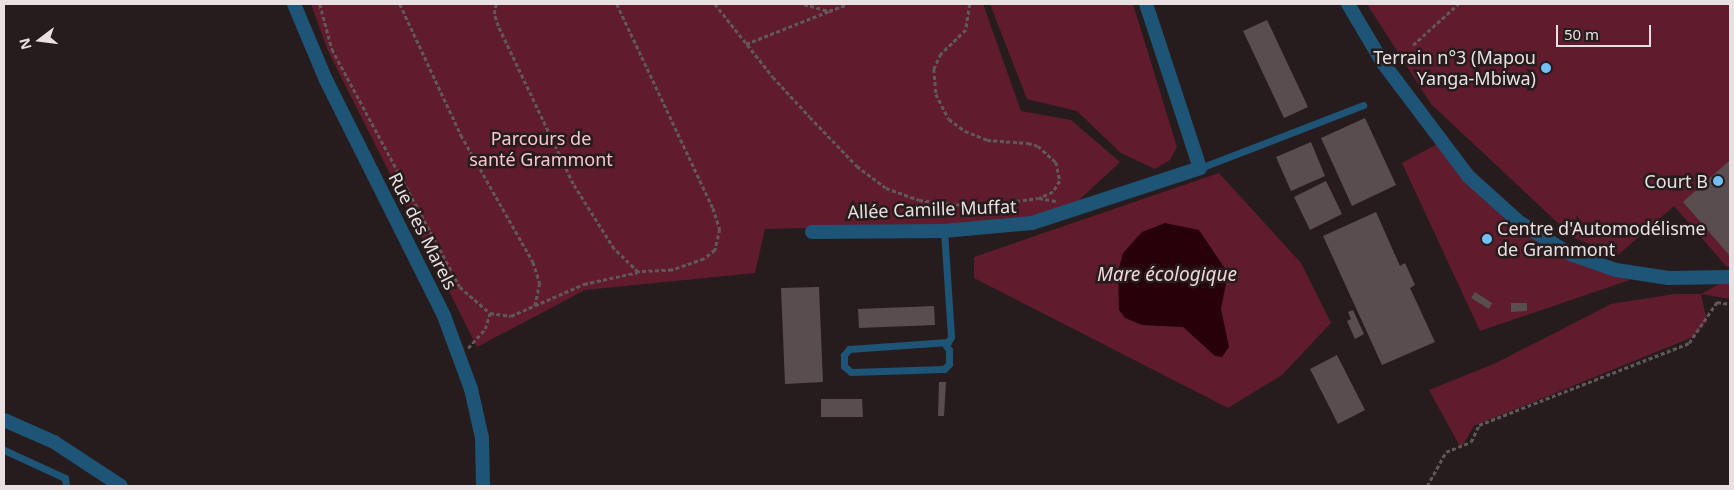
<!DOCTYPE html>
<meta charset="utf-8">
<style>
body{margin:0}
#map{position:relative;width:1734px;height:490px;overflow:hidden;background:#261c1d;font-family:"Noto Sans",sans-serif}
div>[style]{position:absolute}
.green>*{inset:0;background:#601c2c}
.water>*{inset:0;background:#28000a}
.building>*{inset:0;background:#594d4f}
.path>*{height:2.5px;margin-top:-1.25px;transform-origin:0;background:repeating-linear-gradient(90deg,#615859 0 4px,transparent 0 6.5px)}
.lane>*{height:7px;margin:-3.5px;padding:0 3.5px;transform-origin:3.5px;border-radius:3.5px;background:#1e5476}
.street>*{height:14px;margin:-7px;padding:0 7px;transform-origin:7px;border-radius:7px;background:#1e5476}
.dots>*{width:14px;height:14px;translate:-50% -50%;box-sizing:border-box;border:2px solid #261c1d;border-radius:50%}
span{translate:-50% -50%;white-space:nowrap;text-align:center;line-height:1.15;-webkit-text-stroke:5px #261c1d;paint-order:stroke}
.poi-label{font-size:18px;color:#e8e0e1}
.right{translate:-100% -50%;text-align:right}
.left{translate:0 -50%;text-align:left}
.park-label{font-size:18px;color:#f9c6cc}
.street-label{font-size:18px;color:#e8e0e1}
.water-label{font-size:19px;color:#f1d6d9;font-style:italic}
.frame{position:absolute;inset:0;border:5px solid #e8e0e1;pointer-events:none}
.north{position:absolute;left:15px;top:15px;width:50px;height:50px;-webkit-text-stroke:4px #261c1d;paint-order:stroke;rotate:255deg;font-size:14px;font-weight:700;line-height:20px;text-align:center;color:#e8e0e1}
.north::after{content:'';display:block;margin:auto;width:18px;height:22px;background:#e8e0e1;clip-path:polygon(50% 0,100% 100%,50% 72%,0 100%)}
.scale{position:absolute;left:1556px;top:25px;width:95px;height:22px;box-sizing:border-box;border:2px solid #e8e0e1;border-top:0;padding-left:6px;font-size:15px;line-height:18px;white-space:nowrap;color:#e8e0e1;-webkit-text-stroke:4px #261c1d;paint-order:stroke}
</style>
<div id="map">
<div class="green">
<div style="clip-path:polygon(311px 4px,983px 4px,1021px 111px,1071px 120px,1120px 162px,1062px 216px,1032px 223px,765px 229px,755px 273px,585px 290px,477px 347px,328px 51px)"></div>
<div style="clip-path:polygon(990px 4px,1133px 4px,1177px 147px,1170px 160px,1155px 169px,1121px 153px,1077px 111px,1027px 99px)"></div>
<div style="clip-path:polygon(1367px 4px,1730px 4px,1730px 266px,1727px 267px,1674px 206px,1618px 255px,1574px 238px,1431px 104px)"></div>
<div style="clip-path:polygon(1437px 144px,1468px 185px,1597px 270px,1630px 280px,1480px 331px,1402px 163px)"></div>
<div style="clip-path:polygon(1219px 173px,1301px 263px,1331px 323px,1282px 375px,1228px 408px,974px 278px,974px 257px)"></div>
<div style="clip-path:polygon(1730px 278px,1730px 299px,1701px 294px,1707px 321px,1693px 337px,1474px 426px,1461px 448px,1429px 390px,1496px 363px,1611px 304px,1675px 294px,1701px 294px)"></div>
</div>
<div class="water">
<div style="clip-path:polygon(1165px 223px,1199px 230px,1228px 273px,1221px 309px,1229px 347px,1222px 357px,1215px 356px,1183px 327px,1142px 325px,1125px 318px,1119px 310px,1118px 272px,1123px 253px,1142px 232px)"></div>
</div>
<div class="building">
<div style="clip-path:polygon(1267px 20px,1308px 107px,1284px 118px,1243px 31px)"></div>
<div style="clip-path:polygon(1365px 118px,1396px 185px,1352px 206px,1321px 138px)"></div>
<div style="clip-path:polygon(1311px 142px,1325px 176px,1291px 191px,1276px 157px)"></div>
<div style="clip-path:polygon(1730px 160px,1730px 256px,1683px 202px)"></div>
<div style="clip-path:polygon(1326px 181px,1342px 214px,1310px 230px,1294px 197px)"></div>
<div style="clip-path:polygon(1376px 212px,1400px 266px,1405px 263px,1415px 285px,1410px 288px,1435px 342px,1382px 365px,1323px 236px)"></div>
<div style="clip-path:polygon(819px 287px,823px 382px,785px 384px,781px 288px)"></div>
<div style="clip-path:polygon(1475px 292px,1492px 303px,1489px 309px,1471px 298px)"></div>
<div style="clip-path:polygon(1511px 303px,1527px 303px,1527px 311px,1511px 312px)"></div>
<div style="clip-path:polygon(934px 306px,935px 325px,859px 328px,858px 309px)"></div>
<div style="clip-path:polygon(1353px 310px,1364px 334px,1355px 339px,1347px 321px,1351px 319px,1348px 312px)"></div>
<div style="clip-path:polygon(1337px 355px,1365px 410px,1338px 424px,1310px 369px)"></div>
<div style="clip-path:polygon(939px 382px,946px 382px,944px 416px,938px 416px)"></div>
<div style="clip-path:polygon(821px 399px,862px 399px,863px 417px,821px 417px)"></div>
</div>
<div class="path">
<div style="left:320px;top:4px;width:47px;rotate:75.1deg"></div>
<div style="left:332px;top:49px;width:270px;rotate:61.7deg"></div>
<div style="left:460px;top:287px;width:40px;rotate:41deg"></div>
<div style="left:490px;top:313px;width:21px;rotate:8deg"></div>
<div style="left:511px;top:316px;width:80px;rotate:-23.7deg"></div>
<div style="left:584px;top:284px;width:55px;rotate:-12.5deg"></div>
<div style="left:638px;top:272px;width:33px;rotate:-136deg"></div>
<div style="left:614px;top:249px;width:77px;rotate:-122.2deg"></div>
<div style="left:573px;top:184px;width:175px;rotate:-115.4deg"></div>
<div style="left:498px;top:26px;width:13px;rotate:-108deg"></div>
<div style="left:494px;top:14px;width:10px;rotate:-79deg"></div>
<div style="left:400px;top:4px;width:145px;rotate:65deg"></div>
<div style="left:461px;top:135px;width:146px;rotate:60.4deg"></div>
<div style="left:533px;top:262px;width:22px;rotate:72deg"></div>
<div style="left:540px;top:283px;width:24px;rotate:102deg"></div>
<div style="left:617px;top:4px;width:225px;rotate:64.8deg"></div>
<div style="left:713px;top:208px;width:22px;rotate:72deg"></div>
<div style="left:720px;top:229px;width:22px;rotate:103deg"></div>
<div style="left:715px;top:250px;width:14px;rotate:141deg"></div>
<div style="left:704px;top:259px;width:34px;rotate:161deg"></div>
<div style="left:672px;top:270px;width:34px;rotate:177deg"></div>
<div style="left:715px;top:4px;width:93px;rotate:51.5deg"></div>
<div style="left:773px;top:77px;width:54px;rotate:47.2deg"></div>
<div style="left:810px;top:117px;width:68px;rotate:46.2deg"></div>
<div style="left:857px;top:166px;width:36px;rotate:37deg"></div>
<div style="left:886px;top:188px;width:35px;rotate:20deg"></div>
<div style="left:919px;top:200px;width:31px;rotate:7deg"></div>
<div style="left:950px;top:204px;width:34px;rotate:2deg"></div>
<div style="left:984px;top:205px;width:55px;rotate:-7.3deg"></div>
<div style="left:1039px;top:198px;width:17px;rotate:10deg"></div>
<div style="left:804px;top:4px;width:26px;rotate:16deg"></div>
<div style="left:829px;top:11px;width:20px;rotate:-20deg"></div>
<div style="left:970px;top:4px;width:26px;rotate:99deg"></div>
<div style="left:966px;top:30px;width:35px;rotate:136deg"></div>
<div style="left:941px;top:54px;width:17px;rotate:115deg"></div>
<div style="left:934px;top:69px;width:25px;rotate:85deg"></div>
<div style="left:936px;top:94px;width:28px;rotate:63deg"></div>
<div style="left:949px;top:119px;width:20px;rotate:37deg"></div>
<div style="left:965px;top:131px;width:24px;rotate:22deg"></div>
<div style="left:987px;top:140px;width:41px;rotate:4.2deg"></div>
<div style="left:1028px;top:143px;width:10px;rotate:17deg"></div>
<div style="left:1038px;top:146px;width:24px;rotate:42deg"></div>
<div style="left:1056px;top:162px;width:19px;rotate:78deg"></div>
<div style="left:1060px;top:181px;width:13px;rotate:122deg"></div>
<div style="left:1053px;top:192px;width:14px;rotate:155deg"></div>
<div style="left:746px;top:44px;width:92px;rotate:-21.6deg"></div>
<div style="left:1413px;top:45px;width:61px;rotate:-42.3deg"></div>
<div style="left:468px;top:348px;width:25px;rotate:-48deg"></div>
<div style="left:485px;top:329px;width:17px;rotate:-73deg"></div>
<div style="left:1427px;top:486px;width:39px;rotate:-61deg"></div>
<div style="left:1446px;top:452px;width:27px;rotate:-22deg"></div>
<div style="left:1471px;top:442px;width:19px;rotate:-65deg"></div>
<div style="left:1479px;top:425px;width:225px;rotate:-21.3deg"></div>
<div style="left:1689px;top:343px;width:50px;rotate:-55.7deg"></div>
<div style="left:1717px;top:302px;width:13px;rotate:9deg"></div>
</div>
<div class="lane">
<div style="left:1200px;top:168px;width:175px;rotate:-21.1deg"></div>
<div style="left:944px;top:231px;width:106px;rotate:86.2deg"></div>
<div style="left:951px;top:337px;width:6px;rotate:121deg"></div>
<div style="left:948px;top:342px;width:99px;rotate:176deg"></div>
<div style="left:849px;top:349px;width:8px;rotate:130deg"></div>
<div style="left:844px;top:355px;width:11px;rotate:90deg"></div>
<div style="left:844px;top:366px;width:9px;rotate:41deg"></div>
<div style="left:851px;top:372px;width:93px;rotate:-1.8deg"></div>
<div style="left:944px;top:369px;width:7px;rotate:-45deg"></div>
<div style="left:949px;top:364px;width:14px;rotate:-90deg"></div>
<div style="left:949px;top:350px;width:7px;rotate:-124deg"></div>
<div style="left:4px;top:450px;width:67px;rotate:24.7deg"></div>
<div style="left:65px;top:478px;width:8px;rotate:83deg"></div>
</div>
<div class="street">
<div style="left:294px;top:4px;width:82px;rotate:67.2deg"></div>
<div style="left:326px;top:80px;width:264px;rotate:63.4deg"></div>
<div style="left:444px;top:316px;width:78px;rotate:69.7deg"></div>
<div style="left:471px;top:389px;width:50px;rotate:77.3deg"></div>
<div style="left:482px;top:438px;width:48px;rotate:88.8deg"></div>
<div style="left:1348px;top:4px;width:69px;rotate:59.3deg"></div>
<div style="left:1383px;top:63px;width:141px;rotate:53deg"></div>
<div style="left:1468px;top:176px;width:69px;rotate:42deg"></div>
<div style="left:1519px;top:222px;width:60px;rotate:32.1deg"></div>
<div style="left:1570px;top:254px;width:49px;rotate:19.2deg"></div>
<div style="left:1616px;top:270px;width:53px;rotate:8.7deg"></div>
<div style="left:1668px;top:278px;width:62px;rotate:-0.9deg"></div>
<div style="left:812px;top:232px;width:132px;rotate:-0.4deg"></div>
<div style="left:944px;top:231px;width:88px;rotate:-5.2deg"></div>
<div style="left:1032px;top:223px;width:177px;rotate:-18.1deg"></div>
<div style="left:1200px;top:168px;width:173px;rotate:-108.2deg"></div>
<div style="left:4px;top:420px;width:55px;rotate:23.7deg"></div>
<div style="left:54px;top:442px;width:80px;rotate:33.3deg"></div>
</div>
<div class="dots">
<div style="left:1546px;top:68px;background:#74c0f6"></div>
<div style="left:1718px;top:181px;background:#74c0f6"></div>
<div style="left:1487px;top:239px;background:#74c0f6"></div>
</div>
<div class="poi-label">
<span class="right" style="left:1536px;top:68px">Terrain n°3 (Mapou<br>Yanga-Mbiwa)</span>
<span class="right" style="left:1708px;top:181px">Court B</span>
<span class="left" style="left:1497px;top:239px">Centre d'Automodélisme<br>de Grammont</span>
</div>
<div class="park-label">
<span style="left:541px;top:149px">Parcours de<br>santé Grammont</span>
</div>
<div class="street-label">
<span style="left:932px;top:209px;rotate:-2deg">Allée Camille Muffat</span>
<span style="left:423px;top:231px;rotate:63deg">Rue des Marels</span>
</div>
<div class="water-label">
<span style="left:1167px;top:275px">Mare écologique</span>
</div>
<div class="frame"></div>
<div class="north">N</div>
<div class="scale">50 m</div>
</div>
